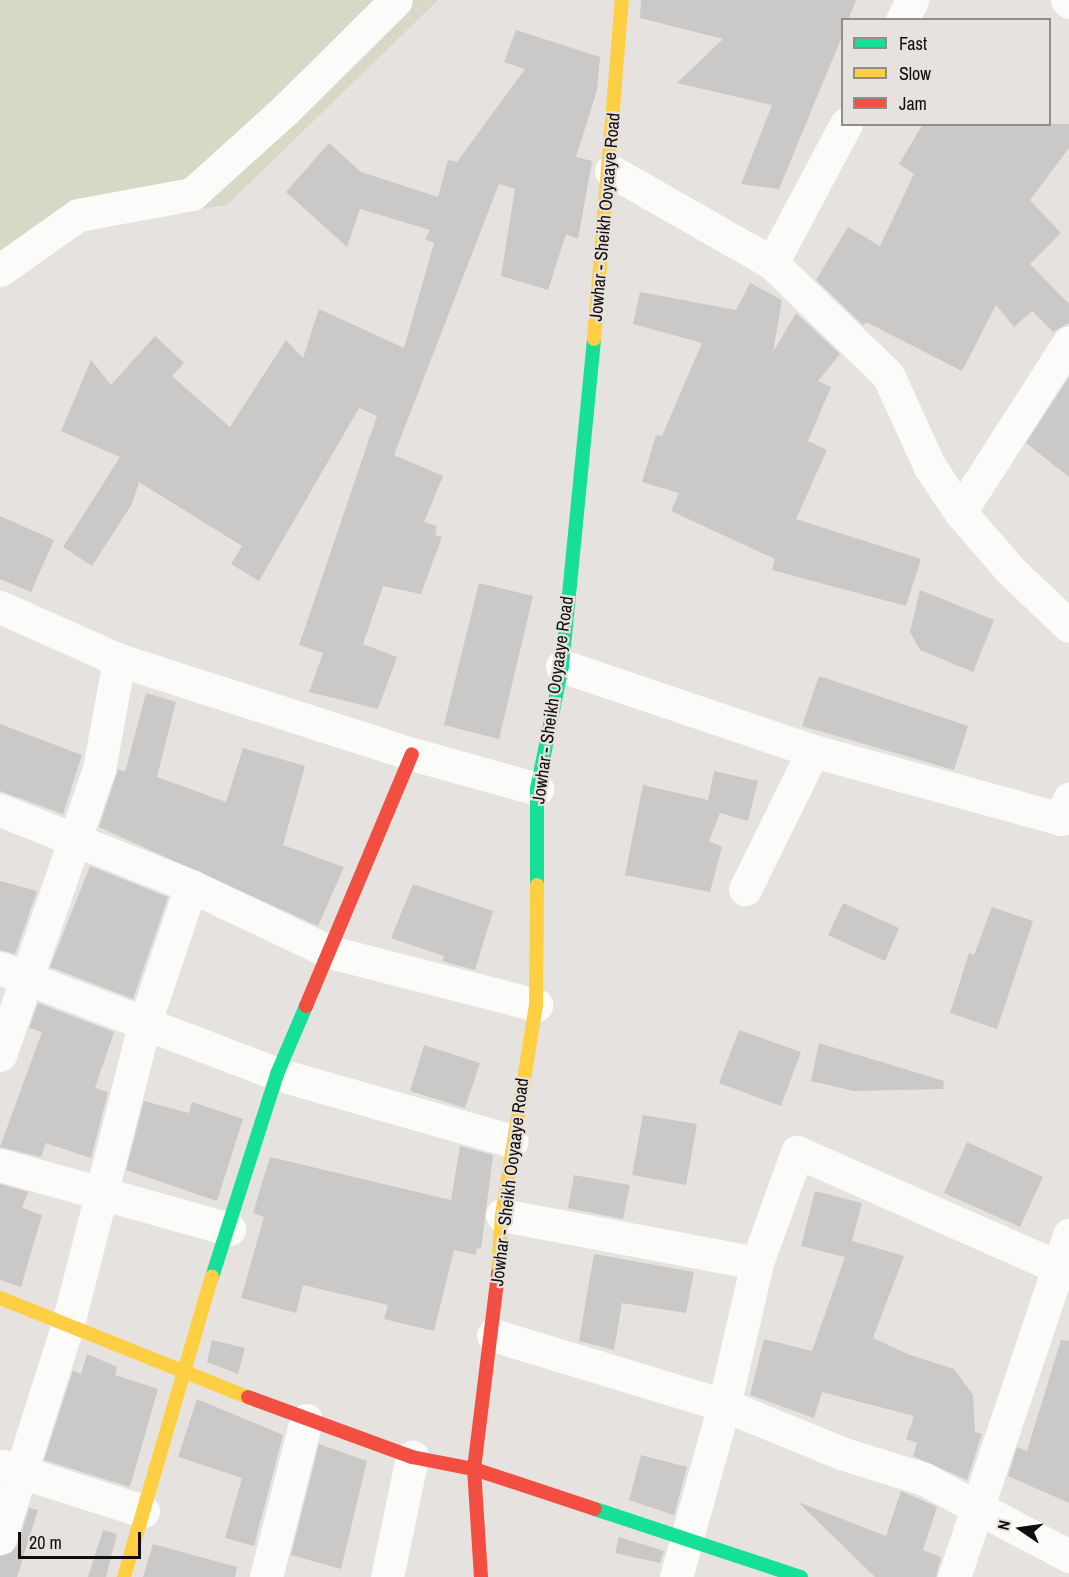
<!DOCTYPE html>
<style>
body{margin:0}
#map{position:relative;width:1069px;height:1577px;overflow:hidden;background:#e5e2df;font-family:"Archivo Narrow",sans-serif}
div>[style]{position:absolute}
.green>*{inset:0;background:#d7d9c6}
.building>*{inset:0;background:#cbc9c8}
.street>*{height:33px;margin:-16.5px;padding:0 16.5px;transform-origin:16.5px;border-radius:16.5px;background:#fbfbfa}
.fast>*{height:14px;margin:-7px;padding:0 7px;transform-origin:7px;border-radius:7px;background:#16e098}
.slow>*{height:14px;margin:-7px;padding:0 7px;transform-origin:7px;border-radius:7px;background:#ffcf43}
.jam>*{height:14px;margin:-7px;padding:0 7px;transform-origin:7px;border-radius:7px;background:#f24e42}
span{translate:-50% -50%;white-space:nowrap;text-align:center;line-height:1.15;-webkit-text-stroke:4.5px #e7e2dd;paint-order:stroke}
.street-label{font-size:18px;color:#100e0d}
.legend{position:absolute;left:841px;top:18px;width:210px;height:108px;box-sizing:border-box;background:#e7e2dd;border:2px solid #918d8a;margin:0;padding:8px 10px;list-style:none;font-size:18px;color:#100e0d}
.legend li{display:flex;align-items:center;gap:12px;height:30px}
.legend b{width:30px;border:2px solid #918d8a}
.north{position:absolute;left:991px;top:1499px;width:60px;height:60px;-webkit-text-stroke:4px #e7e2dd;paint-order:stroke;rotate:283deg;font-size:16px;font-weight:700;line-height:24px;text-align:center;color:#100e0d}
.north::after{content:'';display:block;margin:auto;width:21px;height:27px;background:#100e0d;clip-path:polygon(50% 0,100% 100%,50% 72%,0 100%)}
.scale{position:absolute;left:18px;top:1532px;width:123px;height:27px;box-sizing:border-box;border:3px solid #100e0d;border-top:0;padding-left:8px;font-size:18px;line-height:21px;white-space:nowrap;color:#100e0d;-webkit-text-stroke:4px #e7e2dd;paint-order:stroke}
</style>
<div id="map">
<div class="green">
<div style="clip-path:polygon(0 0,438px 0,227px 205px,74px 226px,0 286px)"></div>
</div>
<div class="building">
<div style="clip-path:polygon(641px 0,856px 0,848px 20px,843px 20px,843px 34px,779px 189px,741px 184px,772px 105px,677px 83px,723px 39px,640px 18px)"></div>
<div style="clip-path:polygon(516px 30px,600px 57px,597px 90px,576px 157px,592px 161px,578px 239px,566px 234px,548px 290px,501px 276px,515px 189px,499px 184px,394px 455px,443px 476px,424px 522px,437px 526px,435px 535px,442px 537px,421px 594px,383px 586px,363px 644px,397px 657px,378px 709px,309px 692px,323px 653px,299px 645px,377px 416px,359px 408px,259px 581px,231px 564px,242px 546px,139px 482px,132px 504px,92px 566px,63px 547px,120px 457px,61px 431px,91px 360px,111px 385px,155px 336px,184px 363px,172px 376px,230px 427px,286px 340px,303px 358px,319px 309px,404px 348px,434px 243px,425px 239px,430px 230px,360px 209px,347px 247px,286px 192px,329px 143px,361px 172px,438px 197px,448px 160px,457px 162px,525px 69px,504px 62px)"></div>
<div style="clip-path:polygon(923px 124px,1069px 124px,1069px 148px,1030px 200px,1061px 233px,1030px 264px,1069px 304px,1069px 323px,1053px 332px,1032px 311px,1014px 327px,996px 305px,962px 371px,866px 322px,863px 325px,816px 280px,848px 227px,880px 246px,914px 174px,899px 164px)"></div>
<div style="clip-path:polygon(750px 283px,782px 300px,773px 352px,796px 313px,840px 354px,818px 381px,831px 387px,808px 441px,827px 450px,796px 519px,921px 559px,906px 606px,772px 570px,775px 559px,671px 511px,679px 493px,642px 482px,656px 435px,662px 436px,702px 343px,633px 324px,640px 292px,736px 310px)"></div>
<div style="clip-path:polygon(1069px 377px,1069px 477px,1026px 443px)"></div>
<div style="clip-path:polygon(0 516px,54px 540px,31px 592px,0 579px)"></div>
<div style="clip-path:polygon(479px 583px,533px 596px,499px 739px,444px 725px)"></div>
<div style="clip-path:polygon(920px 590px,994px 620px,973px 672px,920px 650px,910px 632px)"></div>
<div style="clip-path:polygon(819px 676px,968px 726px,954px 770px,802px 726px)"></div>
<div style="clip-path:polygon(146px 693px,176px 702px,157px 777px,226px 802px,243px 748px,305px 766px,283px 845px,344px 867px,318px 926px,99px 827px,118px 769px,125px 772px)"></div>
<div style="clip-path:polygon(0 724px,82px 755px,63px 814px,0 791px)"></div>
<div style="clip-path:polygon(714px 771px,758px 781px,748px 821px,720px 813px,709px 841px,722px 847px,710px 892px,625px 875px,643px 785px,708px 800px)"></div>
<div style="clip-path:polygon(90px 866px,168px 897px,133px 999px,50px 967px)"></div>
<div style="clip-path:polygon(0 881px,37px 891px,15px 954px,0 950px)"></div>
<div style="clip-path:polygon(413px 884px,493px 911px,475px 970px,442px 961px,444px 956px,391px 938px)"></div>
<div style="clip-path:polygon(843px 903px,899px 928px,885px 961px,828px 935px)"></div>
<div style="clip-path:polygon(992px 907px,1033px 921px,997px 1029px,950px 1013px,969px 953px,974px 955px)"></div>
<div style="clip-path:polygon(38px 1003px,114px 1032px,95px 1088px,108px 1092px,91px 1158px,46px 1143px,41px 1157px,0 1147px,42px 1032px,29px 1028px)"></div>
<div style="clip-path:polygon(739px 1030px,801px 1052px,781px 1106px,719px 1083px)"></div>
<div style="clip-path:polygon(819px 1043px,944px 1081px,943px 1089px,854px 1091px,811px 1081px)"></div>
<div style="clip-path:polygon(424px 1045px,480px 1063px,465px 1108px,410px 1091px)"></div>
<div style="clip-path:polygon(144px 1101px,189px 1113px,192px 1102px,243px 1119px,217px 1201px,126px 1170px)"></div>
<div style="clip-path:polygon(643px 1115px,697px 1124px,686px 1185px,632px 1175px)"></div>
<div style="clip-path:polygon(967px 1142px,1043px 1177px,1020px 1227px,944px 1193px)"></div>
<div style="clip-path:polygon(460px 1146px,493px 1155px,481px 1249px,477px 1248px,476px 1255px,454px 1250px,434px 1331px,384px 1319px,388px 1305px,303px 1285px,296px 1313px,241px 1298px,264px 1217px,253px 1213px,270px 1157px,451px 1200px)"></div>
<div style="clip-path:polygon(574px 1175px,630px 1185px,623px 1219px,568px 1208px)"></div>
<div style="clip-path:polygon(0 1184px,28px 1192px,22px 1208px,42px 1215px,21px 1287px,0 1280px)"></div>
<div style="clip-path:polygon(815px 1191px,862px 1203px,852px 1241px,904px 1256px,873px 1338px,910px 1355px,954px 1369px,973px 1395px,975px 1432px,982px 1434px,967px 1480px,913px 1456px,917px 1443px,906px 1439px,914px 1416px,822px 1392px,814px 1418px,750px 1395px,764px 1339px,812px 1351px,845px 1257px,801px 1246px)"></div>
<div style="clip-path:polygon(594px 1254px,694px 1272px,686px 1313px,622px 1303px,614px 1350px,579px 1341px)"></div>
<div style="clip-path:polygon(212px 1340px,245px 1348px,238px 1374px,207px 1362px)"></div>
<div style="clip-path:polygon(1061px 1340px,1069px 1341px,1069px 1503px,1008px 1476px,1017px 1447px,1027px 1451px)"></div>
<div style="clip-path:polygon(87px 1354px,117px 1367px,115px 1375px,158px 1389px,130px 1487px,44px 1460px,73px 1370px,81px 1374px)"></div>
<div style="clip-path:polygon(197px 1399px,283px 1435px,254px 1546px,225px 1538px,242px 1478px,178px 1457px)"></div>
<div style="clip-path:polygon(319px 1444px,367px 1461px,341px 1569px,291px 1555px)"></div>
<div style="clip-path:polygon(641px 1455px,687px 1467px,674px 1515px,629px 1500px)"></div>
<div style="clip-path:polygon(901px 1491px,937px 1507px,923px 1550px,941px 1557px,936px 1577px,875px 1577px,798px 1502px,886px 1536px)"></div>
<div style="clip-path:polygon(29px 1508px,38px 1510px,17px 1577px,0 1577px,0 1556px,12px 1552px,18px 1544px)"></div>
<div style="clip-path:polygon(103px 1530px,117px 1534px,106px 1577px,88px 1577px)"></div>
<div style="clip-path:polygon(619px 1537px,664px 1551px,660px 1563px,615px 1553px)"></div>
<div style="clip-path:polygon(153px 1544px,237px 1567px,235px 1577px,143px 1577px)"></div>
</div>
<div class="street">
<div style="left:1067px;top:0;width:3px;rotate:45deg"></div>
<div style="left:902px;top:20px;width:22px;rotate:-63deg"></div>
<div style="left:611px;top:171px;width:185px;rotate:29.7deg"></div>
<div style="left:772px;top:263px;width:161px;rotate:44deg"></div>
<div style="left:888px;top:375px;width:101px;rotate:65.5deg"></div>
<div style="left:930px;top:467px;width:54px;rotate:56.3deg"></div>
<div style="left:960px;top:512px;width:77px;rotate:49.2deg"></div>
<div style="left:1010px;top:570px;width:81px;rotate:43.5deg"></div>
<div style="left:772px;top:263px;width:157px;rotate:-62deg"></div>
<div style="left:0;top:270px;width:95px;rotate:-35.2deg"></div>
<div style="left:78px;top:215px;width:116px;rotate:-10.4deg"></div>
<div style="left:192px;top:194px;width:125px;rotate:-42.1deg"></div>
<div style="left:285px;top:110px;width:156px;rotate:-44.7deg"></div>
<div style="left:960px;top:512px;width:202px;rotate:-57.3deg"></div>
<div style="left:0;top:607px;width:130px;rotate:24deg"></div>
<div style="left:119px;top:660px;width:308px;rotate:17.8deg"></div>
<div style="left:412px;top:754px;width:130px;rotate:15.6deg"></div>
<div style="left:562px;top:666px;width:265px;rotate:18.7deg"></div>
<div style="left:813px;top:751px;width:154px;rotate:116.2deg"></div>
<div style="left:813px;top:751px;width:257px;rotate:15.3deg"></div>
<div style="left:1061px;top:819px;width:22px;rotate:-68deg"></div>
<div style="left:0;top:810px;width:206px;rotate:21.7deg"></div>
<div style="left:191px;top:886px;width:154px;rotate:25.4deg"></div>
<div style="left:330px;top:952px;width:213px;rotate:14.4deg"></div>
<div style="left:0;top:968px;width:297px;rotate:20.9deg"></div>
<div style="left:277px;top:1074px;width:244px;rotate:15.9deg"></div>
<div style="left:0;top:1055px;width:303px;rotate:-70.9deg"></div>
<div style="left:99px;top:769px;width:111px;rotate:-79.6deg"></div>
<div style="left:0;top:1165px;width:238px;rotate:15.6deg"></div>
<div style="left:502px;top:1215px;width:259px;rotate:10.7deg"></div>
<div style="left:493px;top:1335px;width:241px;rotate:16.9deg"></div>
<div style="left:724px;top:1405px;width:126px;rotate:22.3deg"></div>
<div style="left:841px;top:1453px;width:87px;rotate:17.4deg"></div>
<div style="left:924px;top:1479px;width:164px;rotate:28deg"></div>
<div style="left:2px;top:1466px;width:148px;rotate:17.7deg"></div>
<div style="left:0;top:1538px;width:225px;rotate:-72.4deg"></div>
<div style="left:68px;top:1324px;width:309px;rotate:-75.7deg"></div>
<div style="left:144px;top:1025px;width:147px;rotate:-71.3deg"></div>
<div style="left:266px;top:1577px;width:162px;rotate:-75.7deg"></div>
<div style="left:387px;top:1577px;width:123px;rotate:-78.2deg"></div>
<div style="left:676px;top:1577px;width:179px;rotate:-74.4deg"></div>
<div style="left:724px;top:1405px;width:146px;rotate:-76.9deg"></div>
<div style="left:757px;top:1263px;width:118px;rotate:-70.2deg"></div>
<div style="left:797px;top:1152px;width:297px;rotate:23.8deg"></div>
<div style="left:954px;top:1577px;width:361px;rotate:-71.4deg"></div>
</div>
<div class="fast">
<div style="left:537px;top:885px;width:96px;rotate:-90deg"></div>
<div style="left:537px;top:789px;width:126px;rotate:-78.5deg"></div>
<div style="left:562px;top:666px;width:329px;rotate:-84.4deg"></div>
<div style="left:212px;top:1277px;width:213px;rotate:-72.2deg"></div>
<div style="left:277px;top:1074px;width:74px;rotate:-66.9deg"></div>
<div style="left:595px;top:1509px;width:217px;rotate:18.3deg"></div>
</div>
<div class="slow">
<div style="left:594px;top:339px;width:340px;rotate:-85.3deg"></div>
<div style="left:498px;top:1273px;width:58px;rotate:-86.1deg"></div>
<div style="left:502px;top:1215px;width:213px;rotate:-80.8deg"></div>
<div style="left:536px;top:1005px;width:120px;rotate:-89.5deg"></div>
<div style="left:0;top:1298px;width:267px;rotate:21.8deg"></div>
<div style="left:124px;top:1577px;width:313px;rotate:-73.7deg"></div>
</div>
<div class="jam">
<div style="left:306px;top:1006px;width:273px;rotate:-67.2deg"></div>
<div style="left:248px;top:1397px;width:175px;rotate:20.1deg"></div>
<div style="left:412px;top:1457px;width:63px;rotate:11deg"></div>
<div style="left:474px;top:1469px;width:127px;rotate:18.3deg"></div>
<div style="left:481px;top:1577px;width:108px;rotate:-93.7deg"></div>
<div style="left:474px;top:1469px;width:197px;rotate:-83deg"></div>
</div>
<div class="street-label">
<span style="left:605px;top:217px;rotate:-85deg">Jowhar - Sheikh Ooyaaye Road</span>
<span style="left:553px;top:700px;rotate:-82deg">Jowhar - Sheikh Ooyaaye Road</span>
<span style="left:510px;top:1182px;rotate:-83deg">Jowhar - Sheikh Ooyaaye Road</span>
</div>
<ul class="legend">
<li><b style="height:8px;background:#16e098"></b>Fast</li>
<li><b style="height:8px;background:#ffcf43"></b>Slow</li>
<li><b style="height:8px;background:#f24e42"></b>Jam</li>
</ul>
<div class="north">N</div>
<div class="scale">20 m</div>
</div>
